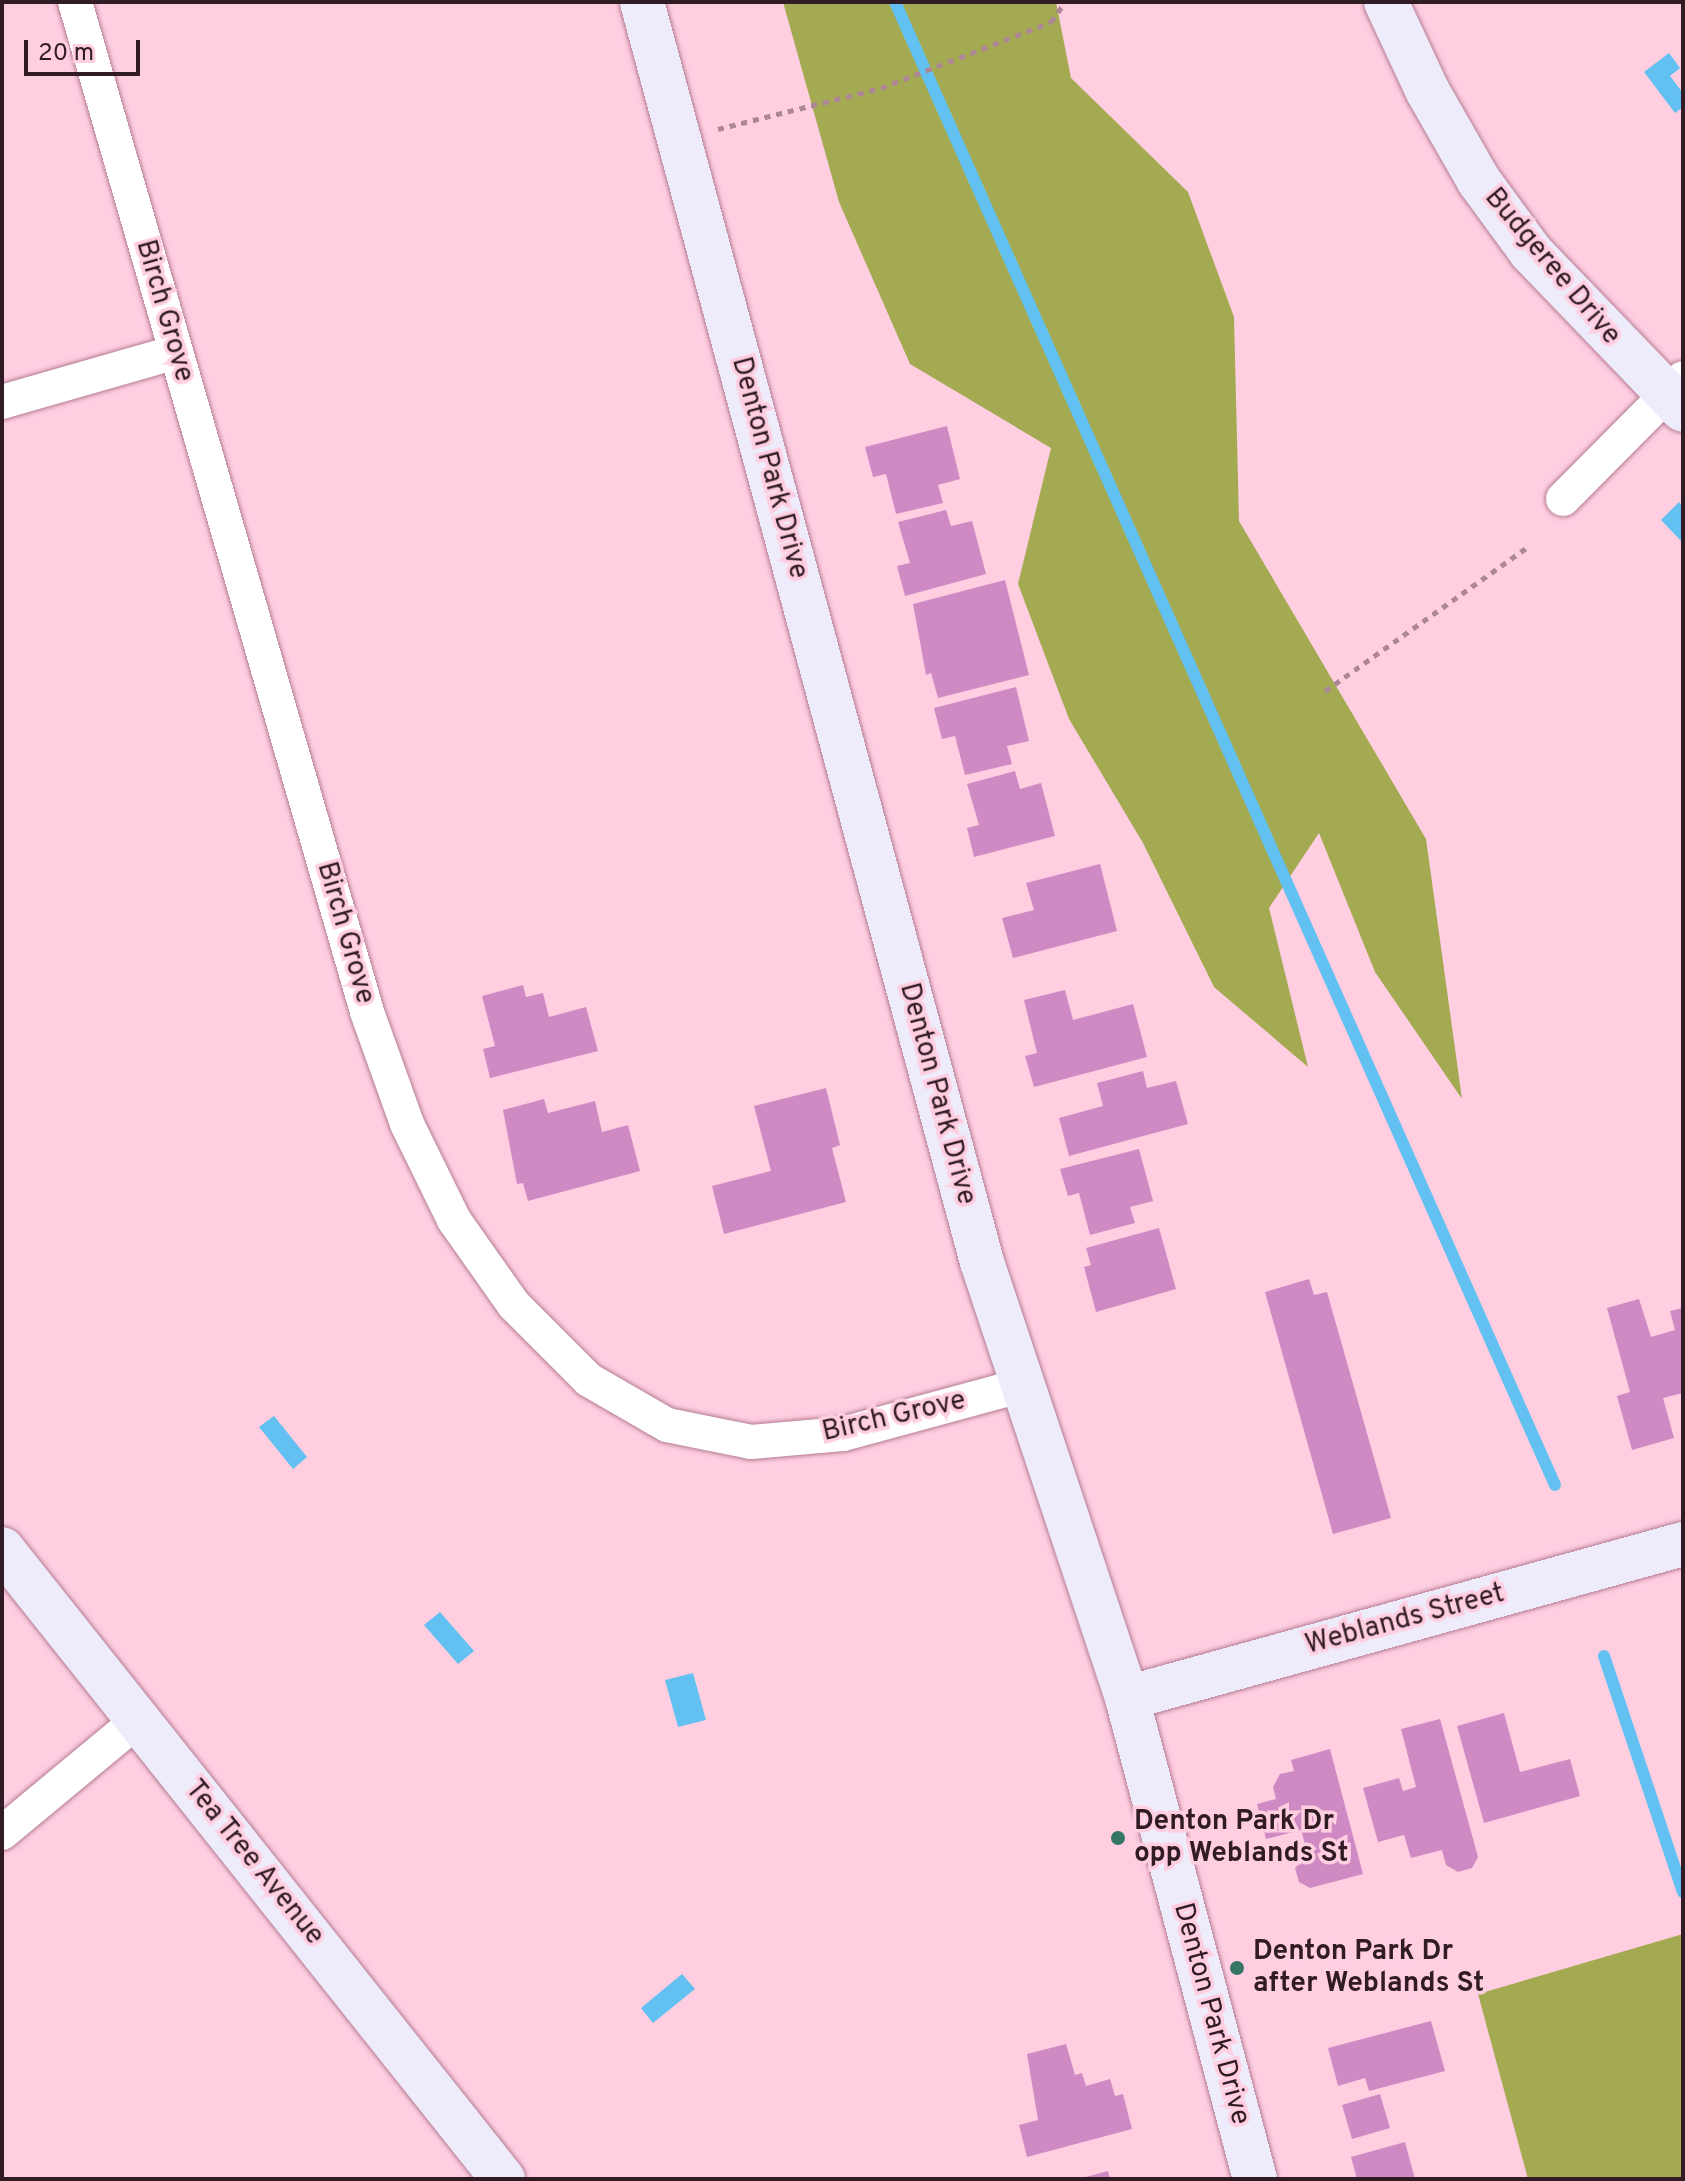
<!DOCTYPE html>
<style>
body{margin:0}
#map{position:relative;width:1685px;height:2181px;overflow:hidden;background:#ffcee1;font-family:Overpass,sans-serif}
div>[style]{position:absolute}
.forest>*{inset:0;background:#a3aa52}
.water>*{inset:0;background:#62c1f1}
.stream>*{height:12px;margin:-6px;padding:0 6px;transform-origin:6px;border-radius:6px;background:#62c1f1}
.building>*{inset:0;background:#cf8ac3}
.path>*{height:5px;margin-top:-2.5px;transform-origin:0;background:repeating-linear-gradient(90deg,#ad8796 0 6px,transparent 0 12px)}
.roads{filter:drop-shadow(0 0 2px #b57d94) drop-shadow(0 0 2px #b57d94)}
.street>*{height:34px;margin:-17px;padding:0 17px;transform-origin:17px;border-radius:17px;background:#fff}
.secondary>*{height:44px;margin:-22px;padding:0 22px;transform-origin:22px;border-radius:22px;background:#eeecfa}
.dots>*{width:22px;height:22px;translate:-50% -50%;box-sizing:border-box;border:4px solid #ffcee1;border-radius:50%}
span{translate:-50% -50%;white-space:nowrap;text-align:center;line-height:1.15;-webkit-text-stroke:7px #ffcee1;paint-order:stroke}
.street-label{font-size:28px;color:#311b24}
.poi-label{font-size:28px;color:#311b24;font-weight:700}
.left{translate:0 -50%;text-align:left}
.frame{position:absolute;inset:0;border:4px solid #311b24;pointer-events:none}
.scale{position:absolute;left:24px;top:40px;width:116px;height:36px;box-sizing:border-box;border:4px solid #311b24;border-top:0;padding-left:10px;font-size:24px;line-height:28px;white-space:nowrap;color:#311b24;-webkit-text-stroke:6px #ffcee1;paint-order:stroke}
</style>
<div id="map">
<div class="forest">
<div style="clip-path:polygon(783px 2px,1056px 2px,1071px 78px,1188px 192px,1234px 317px,1239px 521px,1426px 839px,1462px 1099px,1375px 972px,1319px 833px,1269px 908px,1308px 1067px,1214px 987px,1143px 843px,1069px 719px,1018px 584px,1051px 448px,910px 364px,839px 202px)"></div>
<div style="clip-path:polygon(1683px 1934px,1683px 2179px,1528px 2179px,1478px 1994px)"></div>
</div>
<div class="water">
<div style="clip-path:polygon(1669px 53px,1680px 68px,1670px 76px,1683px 93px,1683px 107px,1675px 113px,1644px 72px)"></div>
<div style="clip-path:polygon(1679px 502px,1683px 506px,1683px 543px,1661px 520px)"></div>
<div style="clip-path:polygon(274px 1416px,307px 1457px,293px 1469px,259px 1427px)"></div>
<div style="clip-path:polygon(440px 1612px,474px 1651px,458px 1664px,424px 1625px)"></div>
<div style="clip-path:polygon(693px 1673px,706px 1720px,678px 1727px,665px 1680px)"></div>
<div style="clip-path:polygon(682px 1974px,695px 1989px,653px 2023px,641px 2008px)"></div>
</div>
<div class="stream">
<div style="left:895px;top:2px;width:1623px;rotate:66.01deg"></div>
<div style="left:1604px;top:1656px;width:249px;rotate:71.5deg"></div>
</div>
<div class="building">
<div style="clip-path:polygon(947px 426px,960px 479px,938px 485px,943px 503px,896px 514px,886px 474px,873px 477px,865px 447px)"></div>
<div style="clip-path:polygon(946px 510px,951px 526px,972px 521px,986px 574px,905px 596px,897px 566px,910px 563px,898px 522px)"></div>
<div style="clip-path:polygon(1005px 580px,1029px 675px,938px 698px,931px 673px,926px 675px,913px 604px)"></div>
<div style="clip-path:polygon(1016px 687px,1029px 741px,1007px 746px,1012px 764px,965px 775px,955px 736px,942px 739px,934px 708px)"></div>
<div style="clip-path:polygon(1015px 771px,1020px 789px,1041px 783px,1055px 836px,974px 857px,967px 828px,979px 825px,967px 784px)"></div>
<div style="clip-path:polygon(1100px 864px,1117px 931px,1013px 958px,1002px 918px,1034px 910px,1026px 883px)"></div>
<div style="clip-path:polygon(523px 985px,526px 997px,543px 993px,549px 1017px,586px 1007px,598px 1051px,490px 1078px,483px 1049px,495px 1046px,482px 996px)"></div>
<div style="clip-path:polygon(1065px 990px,1073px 1020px,1133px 1004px,1147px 1057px,1034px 1087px,1025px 1056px,1037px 1053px,1024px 1000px)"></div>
<div style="clip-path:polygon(1143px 1071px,1147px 1088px,1176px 1081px,1188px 1124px,1069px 1156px,1059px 1118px,1103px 1106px,1097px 1083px)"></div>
<div style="clip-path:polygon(826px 1088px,840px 1145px,832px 1148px,846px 1202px,724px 1234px,712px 1186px,771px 1171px,754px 1106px)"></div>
<div style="clip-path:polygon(544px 1099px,548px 1113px,595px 1101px,602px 1132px,628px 1125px,640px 1171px,528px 1201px,523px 1183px,517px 1184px,503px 1110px)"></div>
<div style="clip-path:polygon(1139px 1149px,1153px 1201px,1130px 1207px,1135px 1223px,1090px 1235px,1079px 1193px,1068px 1196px,1060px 1169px)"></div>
<div style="clip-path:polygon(1159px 1228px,1176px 1289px,1096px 1312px,1084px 1267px,1091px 1265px,1086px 1248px)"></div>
<div style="clip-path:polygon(1309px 1279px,1314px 1295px,1327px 1292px,1391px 1518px,1333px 1534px,1265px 1292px)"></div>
<div style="clip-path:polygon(1639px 1299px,1651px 1337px,1675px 1330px,1670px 1311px,1683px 1308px,1683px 1393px,1663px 1398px,1674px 1438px,1632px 1450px,1617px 1396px,1630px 1392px,1607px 1308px)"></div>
<div style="clip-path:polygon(1504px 1713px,1520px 1772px,1570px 1759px,1580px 1796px,1484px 1823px,1457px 1726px)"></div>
<div style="clip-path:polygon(1440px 1719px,1478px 1857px,1472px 1868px,1458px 1872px,1446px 1865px,1442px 1850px,1411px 1858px,1404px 1835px,1378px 1842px,1363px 1788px,1399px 1778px,1403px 1791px,1416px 1787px,1401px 1729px)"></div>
<div style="clip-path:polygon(1330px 1749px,1363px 1874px,1310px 1888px,1299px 1882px,1295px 1868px,1308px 1855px,1301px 1830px,1266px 1839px,1257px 1804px,1276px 1799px,1273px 1787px,1280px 1774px,1294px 1771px,1291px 1760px)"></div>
<div style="clip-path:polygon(1431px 2021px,1445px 2071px,1369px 2091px,1365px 2078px,1338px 2086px,1328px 2048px)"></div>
<div style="clip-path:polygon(1066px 2044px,1075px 2075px,1082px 2073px,1086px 2086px,1110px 2079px,1115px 2096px,1123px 2094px,1132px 2129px,1027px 2157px,1019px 2125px,1038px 2120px,1027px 2054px)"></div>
<div style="clip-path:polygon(1380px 2094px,1390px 2128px,1352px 2139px,1342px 2105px)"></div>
<div style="clip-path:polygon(1405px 2142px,1415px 2179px,1357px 2179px,1351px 2157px)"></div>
<div style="clip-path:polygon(1108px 2171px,1110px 2179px,1082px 2179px,1082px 2178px)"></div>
</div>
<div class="path">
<div style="left:718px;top:129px;width:168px;rotate:-14.1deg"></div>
<div style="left:881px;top:88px;width:182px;rotate:-21.2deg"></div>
<div style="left:1051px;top:22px;width:24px;rotate:-55deg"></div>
<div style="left:1325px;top:691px;width:250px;rotate:-35.4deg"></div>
</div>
<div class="roads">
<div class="street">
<div style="left:75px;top:2px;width:1051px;rotate:73.87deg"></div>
<div style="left:367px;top:1012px;width:119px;rotate:70.3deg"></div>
<div style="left:407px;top:1124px;width:107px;rotate:63.9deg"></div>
<div style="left:454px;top:1220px;width:104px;rotate:54.8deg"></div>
<div style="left:514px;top:1305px;width:106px;rotate:45deg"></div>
<div style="left:589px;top:1380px;width:90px;rotate:30deg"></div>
<div style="left:667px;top:1425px;width:86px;rotate:11.4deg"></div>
<div style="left:751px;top:1442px;width:92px;rotate:-5deg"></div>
<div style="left:843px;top:1434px;width:183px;rotate:-15.2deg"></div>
<div style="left:2px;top:402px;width:181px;rotate:-16deg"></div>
<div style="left:1563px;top:499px;width:170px;rotate:-45.2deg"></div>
<div style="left:2px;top:1833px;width:175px;rotate:-39.7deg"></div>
</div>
<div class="secondary">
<div style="left:642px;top:2px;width:1305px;rotate:74.9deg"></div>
<div style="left:982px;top:1262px;width:459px;rotate:71.6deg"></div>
<div style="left:1127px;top:1698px;width:498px;rotate:75.1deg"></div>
<div style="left:1386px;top:2px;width:97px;rotate:65deg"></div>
<div style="left:1427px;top:90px;width:105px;rotate:60.3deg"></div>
<div style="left:1479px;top:181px;width:88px;rotate:53.8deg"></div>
<div style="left:1531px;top:252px;width:219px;rotate:46.1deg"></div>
<div style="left:2px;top:1549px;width:805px;rotate:51.51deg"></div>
<div style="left:1127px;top:1698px;width:577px;rotate:-15.48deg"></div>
</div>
</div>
<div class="dots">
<div style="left:1118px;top:1838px;background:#357563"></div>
<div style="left:1237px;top:1968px;background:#357563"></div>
</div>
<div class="street-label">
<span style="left:1552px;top:267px;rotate:50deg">Budgeree Drive</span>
<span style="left:164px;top:311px;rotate:74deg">Birch Grove</span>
<span style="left:769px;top:468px;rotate:75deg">Denton Park Drive</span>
<span style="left:345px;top:933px;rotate:74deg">Birch Grove</span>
<span style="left:937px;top:1094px;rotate:75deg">Denton Park Drive</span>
<span style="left:894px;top:1417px;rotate:-13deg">Birch Grove</span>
<span style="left:1405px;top:1620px;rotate:-15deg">Weblands Street</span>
<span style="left:254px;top:1863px;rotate:51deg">Tea Tree Avenue</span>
<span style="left:1211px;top:2014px;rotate:75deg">Denton Park Drive</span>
</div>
<div class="poi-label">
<span class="left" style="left:1134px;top:1838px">Denton Park Dr<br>opp Weblands St</span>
<span class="left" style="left:1253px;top:1968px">Denton Park Dr<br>after Weblands St</span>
</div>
<div class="frame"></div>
<div class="scale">20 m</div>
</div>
